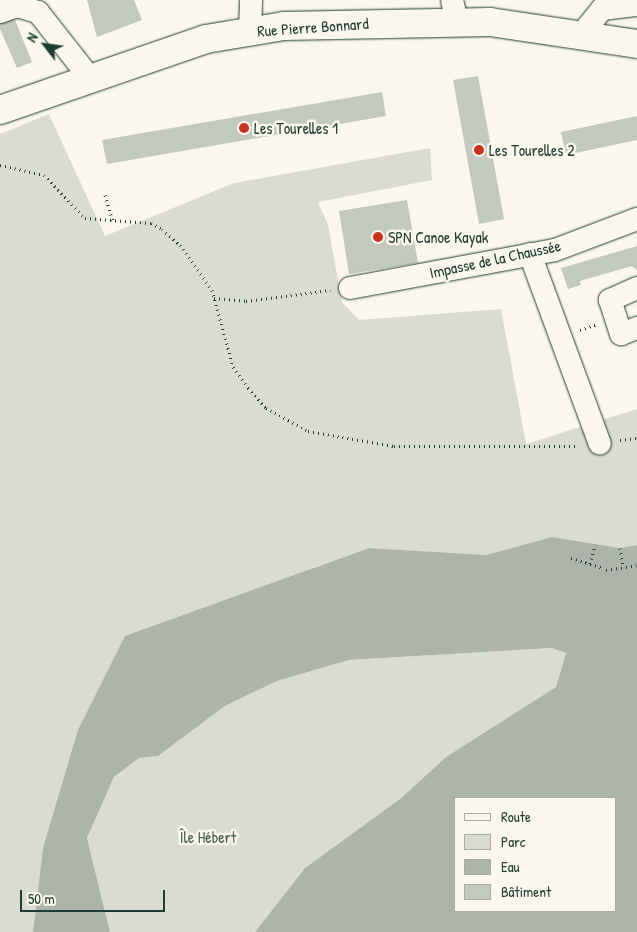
<!DOCTYPE html>
<meta charset="utf-8">
<style>
body{margin:0}
#map{position:relative;width:637px;height:932px;overflow:hidden;background:#fbf7ec;font-family:"Patrick Hand",sans-serif}
div>[style]{position:absolute}
.green>*{inset:0;background:#dbdcd1}
.water>*{inset:0;background:#adb4aa}
.building>*{inset:0;background:#c4c9be}
.path>*{height:3px;margin-top:-1.5px;transform-origin:0;background:repeating-linear-gradient(90deg,#1f3d34 0 1px,transparent 0 5px)}
.roads{filter:drop-shadow(0 0 1px #1f3d34) drop-shadow(0 0 1px #1f3d34)}
.minor>*{height:22px;margin:-11px;padding:0 11px;transform-origin:11px;border-radius:11px;background:#fbf7ec}
.major>*{height:28px;margin:-14px;padding:0 14px;transform-origin:14px;border-radius:14px;background:#fbf7ec}
.dots>*{width:14px;height:14px;translate:-50% -50%;box-sizing:border-box;border:2px solid #fbf7ec;border-radius:50%}
span{translate:-50% -50%;white-space:nowrap;text-align:center;line-height:1.15;-webkit-text-stroke:5px #fbf7ec;paint-order:stroke}
.street-label{font-size:16px;color:#1f3d34}
.poi-label{font-size:16px;color:#1f3d34}
.left{translate:0 -50%;text-align:left}
.park-label{font-size:16px;color:#455d53}
.legend{position:absolute;left:454px;top:797px;width:162px;height:115px;box-sizing:border-box;background:#fbf7ec;border:1px solid #a3ada2;margin:0;padding:6px 9px;list-style:none;font-size:15px;color:#1f3d34}
.legend li{display:flex;align-items:center;gap:10px;height:25px}
.legend b{width:25px;border:1px solid #a3ada2}
.north{position:absolute;left:20px;top:20px;width:50px;height:50px;-webkit-text-stroke:4px #fbf7ec;paint-order:stroke;rotate:300deg;font-size:14px;font-weight:700;line-height:20px;text-align:center;color:#1f3d34}
.north::after{content:'';display:block;margin:auto;width:18px;height:22px;background:#1f3d34;clip-path:polygon(50% 0,100% 100%,50% 72%,0 100%)}
.scale{position:absolute;left:20px;top:890px;width:145px;height:22px;box-sizing:border-box;border:2px solid #1f3d34;border-top:0;padding-left:6px;font-size:15px;line-height:18px;white-space:nowrap;color:#1f3d34;-webkit-text-stroke:4px #fbf7ec;paint-order:stroke}
</style>
<div id="map">
<div class="green">
<div style="clip-path:polygon(49px 114px,105px 236px,234px 183px,430px 148px,432px 180px,318px 202px,328px 225px,342px 302px,359px 320px,501px 309px,526px 444px,637px 409px,637px 545px,620px 548px,552px 537px,486px 555px,369px 548px,312px 568px,43px 848px,33px 932px,0 932px,0 134px)"></div>
<div style="clip-path:polygon(552px 648px,566px 653px,556px 687px,446px 757px,400px 799px,305px 868px,255px 932px,110px 932px,87px 838px,114px 777px,139px 758px,158px 756px,225px 706px,277px 681px,349px 660px)"></div>
</div>
<div class="water">
<div style="clip-path:polygon(evenodd,552px 537px,620px 548px,637px 545px,637px 932px,255px 932px,305px 868px,400px 799px,446px 757px,556px 687px,566px 653px,552px 648px,349px 660px,277px 681px,225px 706px,158px 756px,139px 758px,114px 777px,87px 838px,110px 932px,33px 932px,43px 848px,78px 730px,125px 636px,369px 548px,486px 555px,552px 537px,456px 798px,616px 798px,616px 911px,456px 911px,456px 798px)"></div>
</div>
<div class="building">
<div style="clip-path:polygon(87px 0,134px 0,142px 20px,97px 37px)"></div>
<div style="clip-path:polygon(13px 15px,32px 62px,17px 68px,0 29px,0 21px)"></div>
<div style="clip-path:polygon(478px 76px,504px 219px,479px 224px,453px 80px)"></div>
<div style="clip-path:polygon(382px 92px,386px 116px,107px 164px,102px 140px)"></div>
<div style="clip-path:polygon(637px 116px,637px 140px,566px 155px,561px 132px)"></div>
<div style="clip-path:polygon(407px 200px,418px 263px,349px 274px,339px 211px)"></div>
<div style="clip-path:polygon(637px 246px,637px 270px,632px 266px,580px 281px,581px 285px,568px 289px,561px 268px)"></div>
</div>
<div class="path">
<div style="left:0;top:165px;width:45px;rotate:12.8deg"></div>
<div style="left:44px;top:175px;width:59px;rotate:46.4deg"></div>
<div style="left:85px;top:218px;width:66px;rotate:4.3deg"></div>
<div style="left:151px;top:223px;width:13px;rotate:29deg"></div>
<div style="left:162px;top:229px;width:24px;rotate:42deg"></div>
<div style="left:180px;top:245px;width:55px;rotate:54.6deg"></div>
<div style="left:212px;top:290px;width:80px;rotate:74.7deg"></div>
<div style="left:233px;top:367px;width:26px;rotate:54deg"></div>
<div style="left:248px;top:388px;width:27px;rotate:48deg"></div>
<div style="left:266px;top:408px;width:48px;rotate:28.7deg"></div>
<div style="left:308px;top:431px;width:87px;rotate:9.9deg"></div>
<div style="left:394px;top:446px;width:185px"></div>
<div style="left:105px;top:195px;width:27px;rotate:73deg"></div>
<div style="left:214px;top:298px;width:32px;rotate:5deg"></div>
<div style="left:246px;top:301px;width:85px;rotate:-7.5deg"></div>
<div style="left:580px;top:330px;width:18px;rotate:-19deg"></div>
<div style="left:620px;top:440px;width:17px;rotate:-7deg"></div>
<div style="left:620px;top:548px;width:19px;rotate:81deg"></div>
<div style="left:571px;top:558px;width:34px;rotate:17deg"></div>
<div style="left:590px;top:564px;width:20px;rotate:-75deg"></div>
<div style="left:606px;top:570px;width:31px;rotate:-9deg"></div>
</div>
<div class="roads">
<div class="minor">
<div style="left:452px;top:0;width:22px;rotate:77deg"></div>
<div style="left:0;top:12px;width:18px;rotate:-19deg"></div>
<div style="left:17px;top:6px;width:22px;rotate:16deg"></div>
<div style="left:38px;top:12px;width:84px;rotate:51.8deg"></div>
<div style="left:250px;top:31px;width:31px;rotate:-88deg"></div>
<div style="left:581px;top:35px;width:33px;rotate:-51deg"></div>
<div style="left:602px;top:9px;width:35px;rotate:-7deg"></div>
<div style="left:530px;top:254px;width:202px;rotate:69.8deg"></div>
<div style="left:350px;top:288px;width:208px;rotate:-10.5deg"></div>
<div style="left:555px;top:250px;width:88px;rotate:-20.7deg"></div>
<div style="left:637px;top:288px;width:30px;rotate:156deg"></div>
<div style="left:610px;top:300px;width:36px;rotate:72deg"></div>
<div style="left:621px;top:334px;width:17px;rotate:-21deg"></div>
</div>
<div class="major">
<div style="left:0;top:110px;width:218px;rotate:-19deg"></div>
<div style="left:206px;top:39px;width:79px;rotate:-9.5deg"></div>
<div style="left:284px;top:26px;width:206px;rotate:-1.1deg"></div>
<div style="left:490px;top:22px;width:149px;rotate:8.5deg"></div>
</div>
</div>
<div class="dots">
<div style="left:244px;top:128px;background:#c8321e"></div>
<div style="left:479px;top:150px;background:#c8321e"></div>
<div style="left:378px;top:237px;background:#c8321e"></div>
</div>
<div class="street-label">
<span style="left:313px;top:27px;rotate:-4deg">Rue Pierre Bonnard</span>
<span style="left:495px;top:259px;rotate:-12deg">Impasse de la Chaussée</span>
</div>
<div class="poi-label">
<span class="left" style="left:254px;top:128px">Les Tourelles 1</span>
<span class="left" style="left:489px;top:150px">Les Tourelles 2</span>
<span class="left" style="left:388px;top:237px">SPN Canoe Kayak</span>
</div>
<div class="park-label">
<span style="left:208px;top:837px">Île Hébert</span>
</div>
<ul class="legend">
<li><b style="height:6px;background:#fbf7ec"></b>Route</li>
<li><b style="height:14px;background:#dbdcd1"></b>Parc</li>
<li><b style="height:14px;background:#adb4aa"></b>Eau</li>
<li><b style="height:14px;background:#c4c9be"></b>Bâtiment</li>
</ul>
<div class="north">N</div>
<div class="scale">50 m</div>
</div>
